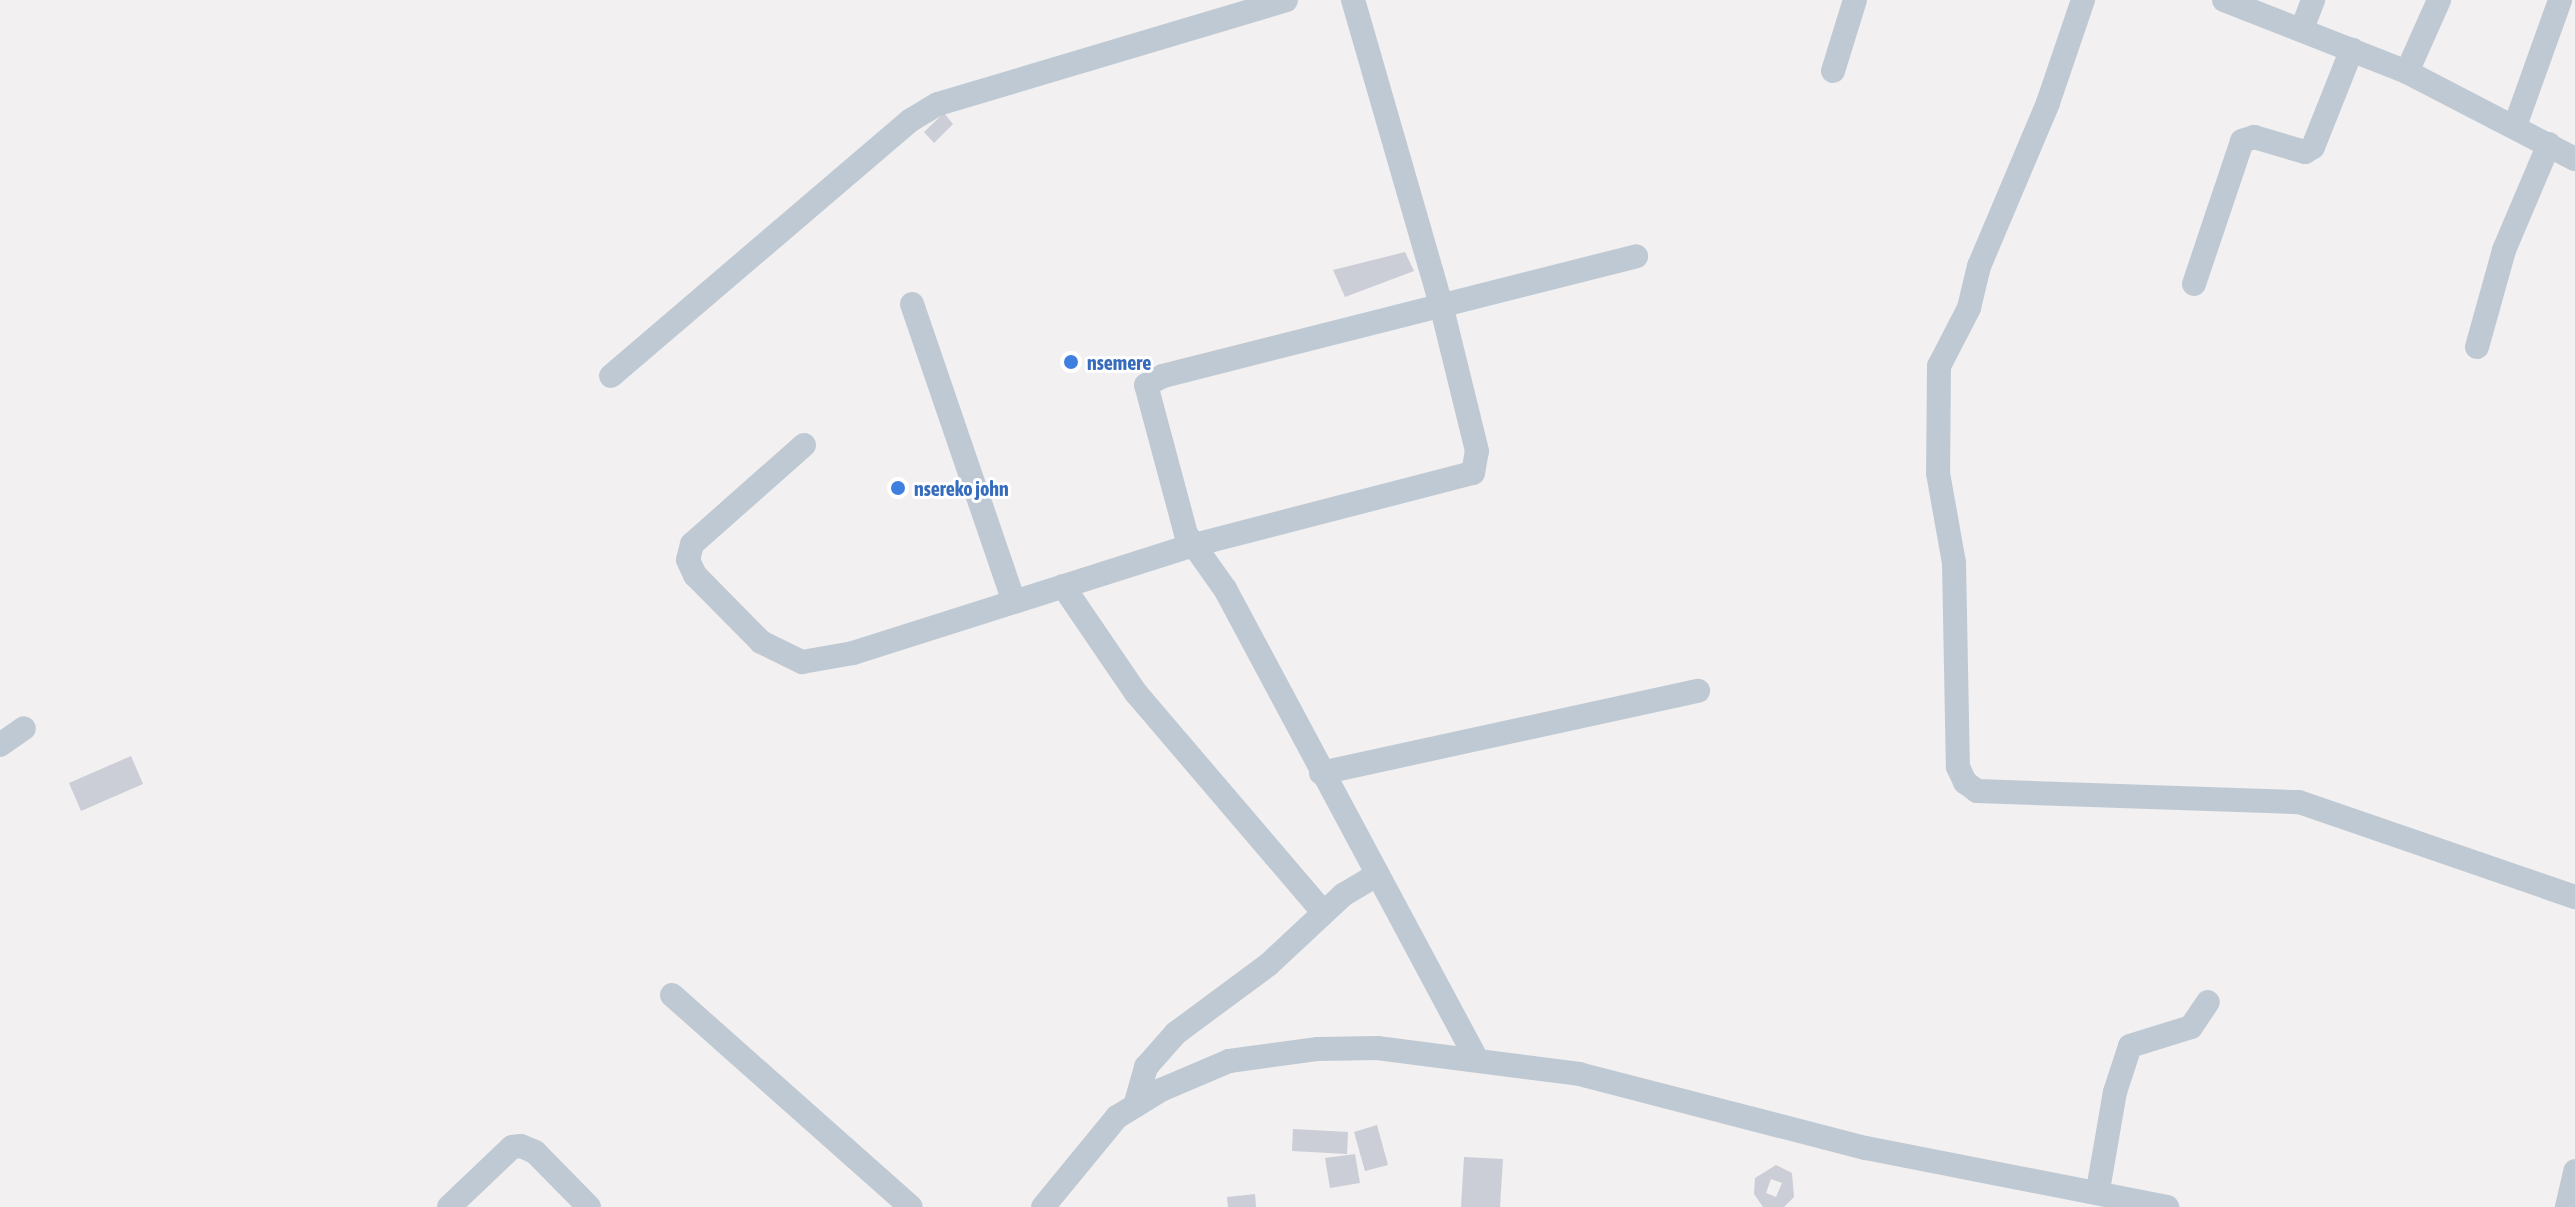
<!DOCTYPE html>
<style>
body{margin:0}
#map{position:relative;width:2575px;height:1207px;overflow:hidden;background:#f2f0f0;font-family:"Asap Condensed",sans-serif}
div>[style]{position:absolute}
.building>*{inset:0;background:#cbced6}
.minor>*{height:24px;margin:-12px;padding:0 12px;transform-origin:12px;border-radius:12px;background:#bfc9d3}
.dots>*{width:22px;height:22px;translate:-50% -50%;box-sizing:border-box;border:4px solid #fff;border-radius:50%}
span{translate:-50% -50%;white-space:nowrap;text-align:center;line-height:1.15;-webkit-text-stroke:6px #fff;paint-order:stroke}
.shop-label{font-size:20px;color:#366cbe;font-weight:700}
.left{translate:0 -50%;text-align:left}
</style>
<div id="map">
<div class="building">
<div style="clip-path:polygon(944px 113px,953px 124px,934px 143px,924px 132px)"></div>
<div style="clip-path:polygon(1405px 252px,1414px 271px,1345px 297px,1333px 270px)"></div>
<div style="clip-path:polygon(131px 756px,143px 784px,81px 811px,69px 783px)"></div>
<div style="clip-path:polygon(1377px 1125px,1388px 1165px,1365px 1171px,1354px 1132px)"></div>
<div style="clip-path:polygon(1293px 1129px,1348px 1132px,1347px 1154px,1292px 1151px)"></div>
<div style="clip-path:polygon(1355px 1154px,1360px 1183px,1330px 1188px,1325px 1158px)"></div>
<div style="clip-path:polygon(1464px 1157px,1503px 1159px,1500px 1207px,1461px 1207px)"></div>
<div style="clip-path:polygon(evenodd,1776px 1165px,1792px 1173px,1794px 1197px,1784px 1207px,1763px 1207px,1754px 1194px,1755px 1178px,1776px 1165px,1771px 1179px,1782px 1183px,1776px 1197px,1766px 1193px,1771px 1179px)"></div>
<div style="clip-path:polygon(1255px 1194px,1256px 1207px,1228px 1207px,1227px 1197px)"></div>
</div>
<div class="minor">
<div style="left:2083px;top:0;width:109px;rotate:108.8deg"></div>
<div style="left:2048px;top:103px;width:177px;rotate:112.9deg"></div>
<div style="left:1979px;top:266px;width:43px;rotate:103.4deg"></div>
<div style="left:1969px;top:308px;width:65px;rotate:117.3deg"></div>
<div style="left:1939px;top:366px;width:107px;rotate:90.5deg"></div>
<div style="left:1938px;top:473px;width:91px;rotate:79.9deg"></div>
<div style="left:1954px;top:563px;width:204px;rotate:88.9deg"></div>
<div style="left:1958px;top:767px;width:17px;rotate:65deg"></div>
<div style="left:1965px;top:782px;width:15px;rotate:37deg"></div>
<div style="left:1977px;top:791px;width:322px;rotate:2deg"></div>
<div style="left:2299px;top:802px;width:292px;rotate:19deg"></div>
<div style="left:2224px;top:0;width:197px;rotate:21.5deg"></div>
<div style="left:2407px;top:72px;width:189px;rotate:27.4deg"></div>
<div style="left:2302px;top:29px;width:31px;rotate:-69deg"></div>
<div style="left:1833px;top:71px;width:74px;rotate:-72.8deg"></div>
<div style="left:2407px;top:72px;width:79px;rotate:-66deg"></div>
<div style="left:2515px;top:126px;width:134px;rotate:-70.3deg"></div>
<div style="left:2194px;top:284px;width:151px;rotate:-71.4deg"></div>
<div style="left:2242px;top:141px;width:13px;rotate:-18deg"></div>
<div style="left:2254px;top:137px;width:53px;rotate:16.4deg"></div>
<div style="left:2305px;top:152px;width:9px;rotate:-32deg"></div>
<div style="left:2313px;top:147px;width:105px;rotate:-68.3deg"></div>
<div style="left:912px;top:304px;width:315px;rotate:71.1deg"></div>
<div style="left:2477px;top:347px;width:101px;rotate:-74.4deg"></div>
<div style="left:2504px;top:250px;width:115px;rotate:-67deg"></div>
<div style="left:611px;top:376px;width:394px;rotate:-40.5deg"></div>
<div style="left:911px;top:120px;width:31px;rotate:-31deg"></div>
<div style="left:938px;top:104px;width:363px;rotate:-16.6deg"></div>
<div style="left:804px;top:445px;width:149px;rotate:138.5deg"></div>
<div style="left:692px;top:544px;width:16px;rotate:104deg"></div>
<div style="left:688px;top:560px;width:17px;rotate:65deg"></div>
<div style="left:695px;top:575px;width:94px;rotate:45.4deg"></div>
<div style="left:761px;top:642px;width:46px;rotate:26deg"></div>
<div style="left:802px;top:662px;width:52px;rotate:-10deg"></div>
<div style="left:853px;top:653px;width:358px;rotate:-17.6deg"></div>
<div style="left:1194px;top:545px;width:288px;rotate:-14.5deg"></div>
<div style="left:1473px;top:473px;width:22px;rotate:-80deg"></div>
<div style="left:1477px;top:451px;width:147px;rotate:-103.8deg"></div>
<div style="left:1442px;top:308px;width:321px;rotate:-106.1deg"></div>
<div style="left:1063px;top:586px;width:130px;rotate:55.7deg"></div>
<div style="left:1136px;top:693px;width:288px;rotate:49.5deg"></div>
<div style="left:0;top:745px;width:29px;rotate:-35deg"></div>
<div style="left:1321px;top:773px;width:386px;rotate:-12.3deg"></div>
<div style="left:672px;top:995px;width:319px;rotate:41.6deg"></div>
<div style="left:1476px;top:1058px;width:532px;rotate:-118.15deg"></div>
<div style="left:1225px;top:589px;width:67px;rotate:-125.3deg"></div>
<div style="left:1186px;top:534px;width:154px;rotate:-105deg"></div>
<div style="left:1146px;top:385px;width:19px;rotate:-28deg"></div>
<div style="left:1163px;top:376px;width:488px;rotate:-14.2deg"></div>
<div style="left:1135px;top:1106px;width:41px;rotate:-74.2deg"></div>
<div style="left:1146px;top:1067px;width:45px;rotate:-48.6deg"></div>
<div style="left:1176px;top:1033px;width:114px;rotate:-36.5deg"></div>
<div style="left:1268px;top:965px;width:103px;rotate:-43deg"></div>
<div style="left:1343px;top:895px;width:39px;rotate:-31deg"></div>
<div style="left:2098px;top:1190px;width:99px;rotate:-80.2deg"></div>
<div style="left:2115px;top:1092px;width:48px;rotate:-71.9deg"></div>
<div style="left:2130px;top:1046px;width:64px;rotate:-17.3deg"></div>
<div style="left:2191px;top:1027px;width:30px;rotate:-56deg"></div>
<div style="left:449px;top:1207px;width:87px;rotate:-43.6deg"></div>
<div style="left:512px;top:1147px;width:9px;rotate:-6deg"></div>
<div style="left:521px;top:1146px;width:15px;rotate:23deg"></div>
<div style="left:535px;top:1152px;width:77px;rotate:45.5deg"></div>
<div style="left:1043px;top:1207px;width:117px;rotate:-50.6deg"></div>
<div style="left:1117px;top:1117px;width:52px;rotate:-31.5deg"></div>
<div style="left:1161px;top:1090px;width:74px;rotate:-23.1deg"></div>
<div style="left:1229px;top:1061px;width:90px;rotate:-7.7deg"></div>
<div style="left:1318px;top:1049px;width:59px;rotate:-1deg"></div>
<div style="left:1377px;top:1048px;width:204px;rotate:7.3deg"></div>
<div style="left:1579px;top:1074px;width:296px;rotate:14.5deg"></div>
<div style="left:1866px;top:1148px;width:307px;rotate:11.1deg"></div>
<div style="left:2567px;top:1207px;width:37px;rotate:-77deg"></div>
</div>
<div class="dots">
<div style="left:1071px;top:362px;background:#3f7fe0"></div>
<div style="left:898px;top:488px;background:#3f7fe0"></div>
</div>
<div class="shop-label">
<span class="left" style="left:1087px;top:362px">nsemere</span>
<span class="left" style="left:914px;top:488px">nsereko john</span>
</div>
</div>
